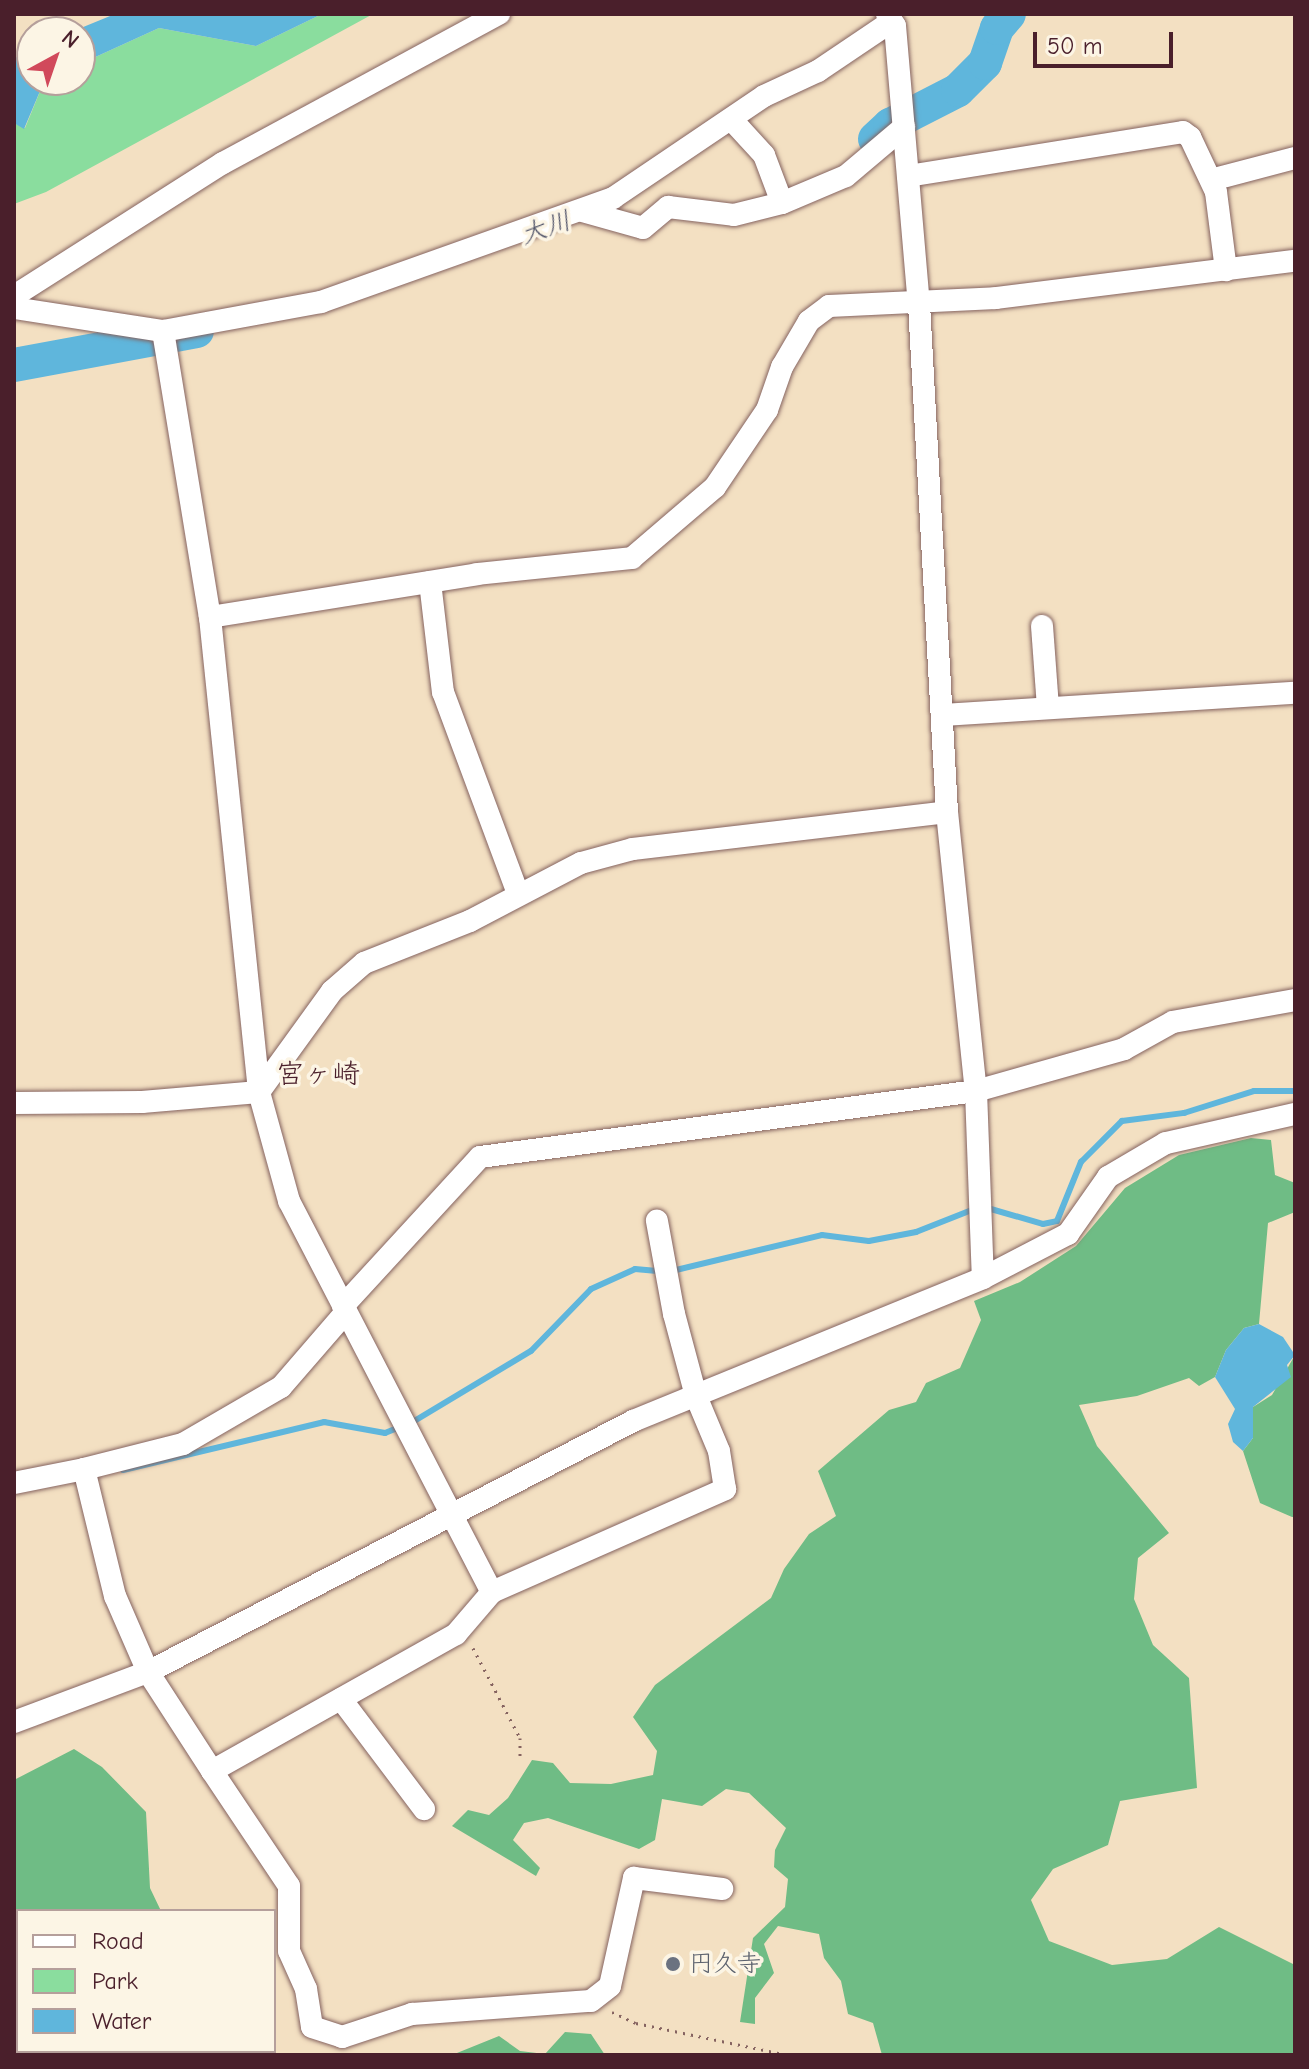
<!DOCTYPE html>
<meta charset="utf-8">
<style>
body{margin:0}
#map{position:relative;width:1309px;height:2069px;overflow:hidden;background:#f3e0c2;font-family:"Comic Neue","Klee One",sans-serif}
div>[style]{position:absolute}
.green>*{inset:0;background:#8add9e}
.forest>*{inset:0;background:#6fbc85}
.water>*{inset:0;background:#5fb6dc}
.stream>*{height:6px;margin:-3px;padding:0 3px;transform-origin:3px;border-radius:3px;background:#5fb6dc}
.river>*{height:34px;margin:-17px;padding:0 17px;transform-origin:17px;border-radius:17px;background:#5fb6dc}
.path>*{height:3px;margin-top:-1.5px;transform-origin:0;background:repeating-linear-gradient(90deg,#856360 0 2px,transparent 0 8px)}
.roads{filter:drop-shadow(0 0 2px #856360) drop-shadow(0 0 2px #856360)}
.street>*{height:22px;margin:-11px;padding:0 11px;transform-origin:11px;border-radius:11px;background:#fff}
.dots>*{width:22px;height:22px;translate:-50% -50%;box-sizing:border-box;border:4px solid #fcf5e5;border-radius:50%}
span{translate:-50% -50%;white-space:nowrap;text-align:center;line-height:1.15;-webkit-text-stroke:7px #fcf5e5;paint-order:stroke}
.worship-label{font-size:24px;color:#5b616d}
.left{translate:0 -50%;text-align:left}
.water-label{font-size:26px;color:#515469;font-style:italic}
.quarter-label{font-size:28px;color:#4a1f2b}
.frame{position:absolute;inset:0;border:16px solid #4a1f2b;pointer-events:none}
.legend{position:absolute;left:16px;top:1909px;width:260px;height:144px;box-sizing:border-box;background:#fcf5e5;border:2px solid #b59f9b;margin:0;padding:10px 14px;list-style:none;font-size:24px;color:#4a1f2b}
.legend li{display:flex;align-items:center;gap:16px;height:40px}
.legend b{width:40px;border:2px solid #b59f9b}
.north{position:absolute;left:16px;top:16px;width:80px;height:80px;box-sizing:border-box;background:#fcf5e5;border:2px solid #b59f9b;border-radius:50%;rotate:40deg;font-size:22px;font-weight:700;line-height:32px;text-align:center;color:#4a1f2b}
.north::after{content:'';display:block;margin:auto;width:28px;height:36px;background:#d1495b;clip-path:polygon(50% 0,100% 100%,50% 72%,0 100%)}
.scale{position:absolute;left:1033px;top:32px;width:140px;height:36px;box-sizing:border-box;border:4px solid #4a1f2b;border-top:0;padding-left:10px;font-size:24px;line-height:28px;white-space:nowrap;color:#4a1f2b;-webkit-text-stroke:6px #fcf5e5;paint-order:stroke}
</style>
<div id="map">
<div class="green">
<div style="clip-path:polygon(322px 14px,373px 14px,46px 192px,14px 204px,14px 123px,25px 128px,43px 84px,80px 80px,80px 64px,159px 28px,256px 46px)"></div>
</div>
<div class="forest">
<div style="clip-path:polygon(1251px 1138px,1271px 1140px,1275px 1175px,1295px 1183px,1295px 1212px,1268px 1223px,1259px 1324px,1244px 1328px,1226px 1350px,1215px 1377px,1199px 1386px,1189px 1378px,1137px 1396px,1079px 1405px,1097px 1446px,1169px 1533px,1138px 1558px,1134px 1599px,1153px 1645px,1189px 1678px,1197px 1788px,1120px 1801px,1108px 1845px,1053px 1869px,1031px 1900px,1049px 1941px,1112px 1965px,1167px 1959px,1219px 1927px,1295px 1965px,1295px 2055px,882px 2055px,873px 2023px,848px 2014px,841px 1981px,824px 1958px,819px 1934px,778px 1926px,764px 1944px,774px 1973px,755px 1998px,755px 2024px,740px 2022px,753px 1938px,785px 1907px,788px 1879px,774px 1867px,775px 1850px,786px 1828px,749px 1793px,726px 1789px,702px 1806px,662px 1799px,655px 1840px,639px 1849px,548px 1818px,524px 1823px,513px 1840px,540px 1868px,536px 1876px,452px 1826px,468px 1810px,489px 1815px,508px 1798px,532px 1760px,553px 1763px,570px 1783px,611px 1784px,653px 1775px,657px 1751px,633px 1717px,655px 1685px,771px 1598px,784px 1569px,809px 1534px,836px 1516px,818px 1471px,889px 1410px,916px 1402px,926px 1383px,960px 1368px,981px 1320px,974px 1301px,1020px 1282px,1076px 1246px,1125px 1188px,1179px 1155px)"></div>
<div style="clip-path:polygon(1295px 1355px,1295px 1517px,1292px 1517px,1260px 1503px,1243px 1451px,1253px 1438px,1253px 1407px,1272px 1395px)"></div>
<div style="clip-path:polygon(74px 1749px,102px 1767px,146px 1812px,150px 1888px,161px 1911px,18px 1911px,18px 2051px,111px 2051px,14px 2055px,14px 1780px)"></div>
<div style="clip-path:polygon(565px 2032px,591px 2034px,605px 2055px,452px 2055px,499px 2036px,520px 2051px,545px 2054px)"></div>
<div style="clip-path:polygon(125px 2051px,231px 2051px,232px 2055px,128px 2055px)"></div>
</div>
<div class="water">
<div style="clip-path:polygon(115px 14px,322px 14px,256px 46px,159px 28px,80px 64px,80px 32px,71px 32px)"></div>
<div style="clip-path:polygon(32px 47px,32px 80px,51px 80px,43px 84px,24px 129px,14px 123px,14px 59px)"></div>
<div style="clip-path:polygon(1259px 1324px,1283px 1337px,1295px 1355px,1287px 1365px,1291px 1377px,1253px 1407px,1253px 1438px,1243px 1451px,1233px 1442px,1228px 1424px,1235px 1409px,1215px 1377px,1226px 1350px,1244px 1328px)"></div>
</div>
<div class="stream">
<div style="left:984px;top:1207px;width:61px;rotate:16.1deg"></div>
<div style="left:1043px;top:1224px;width:14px;rotate:-12deg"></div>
<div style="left:1057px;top:1221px;width:64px;rotate:-67.9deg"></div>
<div style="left:1081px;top:1162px;width:58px;rotate:-45deg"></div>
<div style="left:1122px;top:1121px;width:63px;rotate:-7.4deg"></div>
<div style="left:1184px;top:1113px;width:73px;rotate:-17.4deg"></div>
<div style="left:1254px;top:1091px;width:41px"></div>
<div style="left:672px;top:1271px;width:154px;rotate:-13.5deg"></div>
<div style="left:822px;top:1235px;width:47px;rotate:7.3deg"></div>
<div style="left:869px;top:1241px;width:48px;rotate:-10.8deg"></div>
<div style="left:916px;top:1232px;width:62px;rotate:-21.6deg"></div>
<div style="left:411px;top:1423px;width:140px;rotate:-31deg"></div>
<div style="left:531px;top:1351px;width:86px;rotate:-45.9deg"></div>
<div style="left:591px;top:1289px;width:48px;rotate:-24.4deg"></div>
<div style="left:635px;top:1269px;width:25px;rotate:5deg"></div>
<div style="left:123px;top:1470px;width:207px;rotate:-13.4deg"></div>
<div style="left:324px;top:1422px;width:62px;rotate:10.2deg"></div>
<div style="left:385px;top:1433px;width:16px;rotate:-22deg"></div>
</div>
<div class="river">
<div style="left:875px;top:139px;width:21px;rotate:-43deg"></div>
<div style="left:890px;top:125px;width:76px;rotate:-27.2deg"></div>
<div style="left:958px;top:90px;width:38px;rotate:-45deg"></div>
<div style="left:985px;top:63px;width:37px;rotate:-71deg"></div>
<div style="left:997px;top:28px;width:18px;rotate:-49deg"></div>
<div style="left:14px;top:365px;width:186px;rotate:-10.5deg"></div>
</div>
<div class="path">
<div style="left:473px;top:1648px;width:102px;rotate:62.4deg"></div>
<div style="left:520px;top:1738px;width:18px;rotate:90deg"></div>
<div style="left:612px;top:2012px;width:26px;rotate:25deg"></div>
<div style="left:636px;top:2023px;width:155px;rotate:11.9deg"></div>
</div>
<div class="roads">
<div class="street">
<div style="left:887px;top:14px;width:14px;rotate:56deg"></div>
<div style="left:895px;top:26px;width:279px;rotate:85.1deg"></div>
<div style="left:919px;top:304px;width:509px;rotate:86.85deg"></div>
<div style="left:947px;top:812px;width:281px;rotate:84.1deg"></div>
<div style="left:976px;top:1091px;width:187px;rotate:87.9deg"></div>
<div style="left:731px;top:119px;width:49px;rotate:47.5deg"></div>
<div style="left:764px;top:155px;width:51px;rotate:69.4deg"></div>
<div style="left:908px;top:176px;width:278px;rotate:-9.1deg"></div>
<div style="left:1183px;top:132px;width:9px;rotate:36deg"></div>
<div style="left:1190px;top:137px;width:61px;rotate:64.7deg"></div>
<div style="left:1216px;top:192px;width:79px;rotate:82.7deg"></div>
<div style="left:1211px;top:180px;width:87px;rotate:-14.7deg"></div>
<div style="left:582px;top:211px;width:63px;rotate:15.6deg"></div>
<div style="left:643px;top:228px;width:33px;rotate:-40deg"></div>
<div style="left:668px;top:207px;width:66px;rotate:6.9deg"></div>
<div style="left:734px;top:215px;width:49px;rotate:-14deg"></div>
<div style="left:782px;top:203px;width:69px;rotate:-22.9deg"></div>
<div style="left:846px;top:176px;width:76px;rotate:-40.2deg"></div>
<div style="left:14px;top:296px;width:248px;rotate:-32.5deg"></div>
<div style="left:223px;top:163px;width:314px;rotate:-28.4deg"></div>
<div style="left:14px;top:308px;width:151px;rotate:8.8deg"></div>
<div style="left:163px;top:331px;width:161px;rotate:-10.4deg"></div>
<div style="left:321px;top:302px;width:310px;rotate:-19.6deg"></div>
<div style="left:613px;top:198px;width:182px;rotate:-34deg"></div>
<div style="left:764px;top:96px;width:60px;rotate:-24.8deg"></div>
<div style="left:818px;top:71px;width:89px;rotate:-34deg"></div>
<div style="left:163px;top:331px;width:290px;rotate:80.7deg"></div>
<div style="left:210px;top:617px;width:478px;rotate:84.1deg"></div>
<div style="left:259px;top:1092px;width:113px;rotate:74.6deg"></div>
<div style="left:289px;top:1201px;width:441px;rotate:62.6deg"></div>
<div style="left:430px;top:582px;width:111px;rotate:83.3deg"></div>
<div style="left:443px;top:692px;width:215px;rotate:69.6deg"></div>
<div style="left:210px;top:617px;width:270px;rotate:-9.1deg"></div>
<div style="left:477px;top:574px;width:156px;rotate:-5.9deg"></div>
<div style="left:632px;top:558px;width:109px;rotate:-40.5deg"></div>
<div style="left:715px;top:487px;width:93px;rotate:-56deg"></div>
<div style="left:767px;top:410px;width:46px;rotate:-70.8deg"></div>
<div style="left:782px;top:367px;width:53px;rotate:-59.6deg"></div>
<div style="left:809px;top:321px;width:25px;rotate:-37deg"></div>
<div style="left:829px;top:306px;width:167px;rotate:-2.7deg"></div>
<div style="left:996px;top:298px;width:301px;rotate:-7.1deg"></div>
<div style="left:1042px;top:626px;width:82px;rotate:85.8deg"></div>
<div style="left:942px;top:715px;width:354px;rotate:-3.6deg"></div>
<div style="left:14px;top:1103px;width:128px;rotate:-0.4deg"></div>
<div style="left:142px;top:1102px;width:117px;rotate:-4.9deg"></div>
<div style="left:259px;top:1092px;width:125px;rotate:-54.1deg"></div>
<div style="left:332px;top:991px;width:43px;rotate:-41.2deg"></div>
<div style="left:364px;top:963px;width:114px;rotate:-21.6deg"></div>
<div style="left:470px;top:921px;width:125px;rotate:-27.6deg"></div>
<div style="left:581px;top:863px;width:54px;rotate:-15.1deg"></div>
<div style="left:633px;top:849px;width:316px;rotate:-6.7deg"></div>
<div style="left:343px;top:1306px;width:202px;rotate:-47.4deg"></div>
<div style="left:480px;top:1157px;width:500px;rotate:-7.58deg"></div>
<div style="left:976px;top:1091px;width:154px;rotate:-15.8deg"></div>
<div style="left:1124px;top:1049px;width:56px;rotate:-28.9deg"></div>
<div style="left:1173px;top:1022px;width:124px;rotate:-10.2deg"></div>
<div style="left:346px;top:1312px;width:99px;rotate:130.9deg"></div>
<div style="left:281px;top:1387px;width:113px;rotate:149.8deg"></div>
<div style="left:183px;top:1444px;width:102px;rotate:165.8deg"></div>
<div style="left:84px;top:1469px;width:131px;rotate:76.3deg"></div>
<div style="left:115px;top:1596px;width:83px;rotate:66.5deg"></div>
<div style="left:148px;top:1672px;width:118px;rotate:57.1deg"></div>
<div style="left:212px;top:1771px;width:280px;rotate:-29.3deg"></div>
<div style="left:456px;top:1634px;width:55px;rotate:-49.4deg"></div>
<div style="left:492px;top:1592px;width:255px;rotate:-23.8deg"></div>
<div style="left:725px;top:1489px;width:38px;rotate:-99deg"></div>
<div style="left:719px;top:1451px;width:60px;rotate:-112.7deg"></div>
<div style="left:696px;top:1396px;width:85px;rotate:-105deg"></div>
<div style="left:674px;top:1314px;width:95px;rotate:-100.4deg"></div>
<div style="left:14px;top:1483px;width:71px;rotate:-11.3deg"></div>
<div style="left:341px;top:1699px;width:138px;rotate:53deg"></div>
<div style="left:14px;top:1722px;width:143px;rotate:-20.5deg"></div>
<div style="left:148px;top:1672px;width:546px;rotate:-27.36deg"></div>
<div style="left:633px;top:1421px;width:378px;rotate:-22.2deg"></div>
<div style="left:983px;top:1278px;width:96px;rotate:-27.4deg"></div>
<div style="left:1068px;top:1234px;width:70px;rotate:-54.9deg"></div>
<div style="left:1108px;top:1177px;width:67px;rotate:-30.4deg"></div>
<div style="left:1166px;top:1143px;width:132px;rotate:-12.7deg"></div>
<div style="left:212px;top:1771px;width:138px;rotate:56.2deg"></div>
<div style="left:289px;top:1886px;width:65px;rotate:90deg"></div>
<div style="left:289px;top:1951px;width:42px;rotate:65.9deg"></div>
<div style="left:306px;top:1989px;width:38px;rotate:81deg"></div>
<div style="left:312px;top:2027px;width:32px;rotate:18deg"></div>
<div style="left:342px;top:2037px;width:74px;rotate:-18.2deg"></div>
<div style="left:412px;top:2014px;width:179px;rotate:-4.2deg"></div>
<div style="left:591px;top:2001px;width:24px;rotate:-38deg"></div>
<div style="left:610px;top:1986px;width:111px;rotate:-77.5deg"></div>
<div style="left:634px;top:1878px;width:89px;rotate:7.1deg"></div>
</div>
</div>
<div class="dots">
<div style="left:673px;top:1964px;background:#6b7280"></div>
</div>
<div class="worship-label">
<span class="left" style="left:689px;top:1964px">円久寺</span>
</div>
<div class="water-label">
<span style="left:546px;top:229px;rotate:-19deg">大川</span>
</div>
<div class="quarter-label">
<span style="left:318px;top:1074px">宮ヶ崎</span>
</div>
<div class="frame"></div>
<ul class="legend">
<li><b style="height:10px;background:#fff"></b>Road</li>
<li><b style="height:22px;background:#8add9e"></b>Park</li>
<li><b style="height:22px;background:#5fb6dc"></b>Water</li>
</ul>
<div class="north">N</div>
<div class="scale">50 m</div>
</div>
